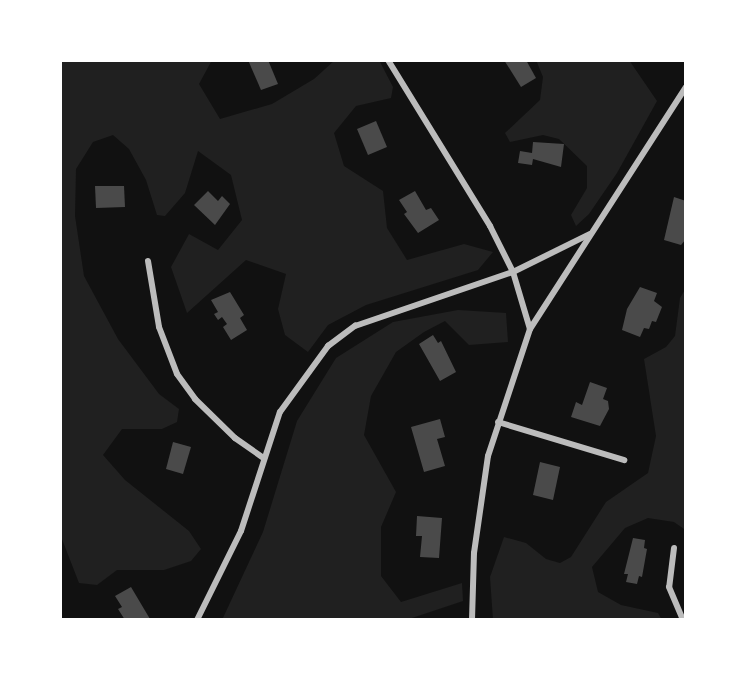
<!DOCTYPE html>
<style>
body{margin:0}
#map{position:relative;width:746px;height:680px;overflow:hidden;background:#111;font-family:"Fira Sans Condensed",sans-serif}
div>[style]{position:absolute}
.green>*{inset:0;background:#202020}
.building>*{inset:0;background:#4a4a4a}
.minor>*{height:6px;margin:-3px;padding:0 3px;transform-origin:3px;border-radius:3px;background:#bcbcbc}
span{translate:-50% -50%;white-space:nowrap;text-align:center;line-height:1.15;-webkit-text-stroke:4.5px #fff;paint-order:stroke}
.frame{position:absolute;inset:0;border:62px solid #fff;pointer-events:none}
</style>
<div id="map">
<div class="green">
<div style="clip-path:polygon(60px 60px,212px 60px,199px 84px,220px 119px,272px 104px,314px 79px,335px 60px,379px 60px,393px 87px,391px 98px,356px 106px,334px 133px,344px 166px,383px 191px,387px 228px,407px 260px,464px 244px,493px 252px,478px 270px,366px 305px,328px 325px,308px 352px,285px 335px,278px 309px,286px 274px,246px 260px,187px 313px,171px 267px,189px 234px,218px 250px,242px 220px,231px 175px,198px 151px,185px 193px,165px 216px,157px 215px,146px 180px,129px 149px,113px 135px,93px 142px,76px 169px,75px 216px,84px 276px,118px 339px,159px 394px,179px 409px,177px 422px,162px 429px,122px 429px,103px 455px,125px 480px,189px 531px,201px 549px,191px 561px,164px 570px,117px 570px,97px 585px,79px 583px,60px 534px)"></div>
<div style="clip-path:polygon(536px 60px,629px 60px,657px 101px,617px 173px,589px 214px,576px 226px,571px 215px,587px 188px,587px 166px,559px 139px,543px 135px,510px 142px,505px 133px,540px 100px,543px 77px)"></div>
<div style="clip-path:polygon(686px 288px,686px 541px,684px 529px,674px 522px,648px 518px,625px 528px,592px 567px,598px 592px,621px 605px,658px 613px,662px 620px,493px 620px,490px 577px,504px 537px,526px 543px,546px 559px,560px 563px,571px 557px,606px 502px,648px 473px,656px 436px,644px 359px,666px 347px,675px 336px,680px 298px)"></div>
<div style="clip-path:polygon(458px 310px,506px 313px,508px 342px,469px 345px,445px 321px,424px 332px,396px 352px,371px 396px,364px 435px,396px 492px,381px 527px,381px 576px,401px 602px,462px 583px,463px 601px,406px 620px,222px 620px,263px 532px,297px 421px,336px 358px,393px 322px)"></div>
</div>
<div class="building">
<div style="clip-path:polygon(248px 60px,268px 60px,278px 84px,261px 90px)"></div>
<div style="clip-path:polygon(504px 60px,526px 60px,536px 78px,521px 87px)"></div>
<div style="clip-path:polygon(376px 121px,387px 147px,368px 155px,357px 129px)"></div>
<div style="clip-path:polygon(533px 142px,564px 144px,561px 167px,533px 159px,532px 165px,518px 163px,520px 151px,532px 153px)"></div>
<div style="clip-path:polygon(95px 186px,124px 186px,125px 207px,96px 208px)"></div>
<div style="clip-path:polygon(208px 191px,218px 201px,222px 196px,230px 204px,215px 225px,194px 205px)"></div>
<div style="clip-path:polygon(415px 191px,426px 210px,431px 208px,439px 220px,418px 233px,404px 214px,407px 212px,399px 200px)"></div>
<div style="clip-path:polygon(674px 197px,686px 201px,686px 239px,681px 245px,664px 240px)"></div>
<div style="clip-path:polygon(640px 287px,657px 293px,654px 301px,662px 307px,656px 322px,652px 321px,649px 329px,644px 328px,640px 337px,622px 330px,627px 309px)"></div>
<div style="clip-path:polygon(230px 292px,244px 315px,240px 318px,247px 330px,231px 340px,223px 327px,227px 324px,222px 317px,218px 320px,214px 314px,218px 312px,211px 300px)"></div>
<div style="clip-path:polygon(433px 335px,438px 343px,441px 341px,456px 372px,440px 381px,419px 344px)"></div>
<div style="clip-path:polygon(590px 382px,607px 388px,603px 399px,608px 401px,609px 409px,600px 426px,571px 417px,576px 402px,582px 405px)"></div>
<div style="clip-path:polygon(440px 419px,445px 437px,437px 439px,445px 466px,424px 472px,411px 427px)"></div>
<div style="clip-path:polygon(173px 442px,191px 447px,183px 474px,166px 469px)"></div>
<div style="clip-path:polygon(540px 462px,560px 467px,553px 500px,533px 495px)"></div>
<div style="clip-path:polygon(417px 516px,442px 518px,439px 558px,420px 557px,422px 536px,416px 536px)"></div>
<div style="clip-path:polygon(633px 538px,645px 540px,644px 548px,647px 549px,642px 577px,639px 576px,637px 584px,626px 582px,628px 574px,624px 574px)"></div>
<div style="clip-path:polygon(131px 587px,150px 619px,148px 620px,125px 620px,118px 609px,122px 607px,115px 596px)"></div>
</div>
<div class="minor">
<div style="left:388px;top:60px;width:195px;rotate:58.4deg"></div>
<div style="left:490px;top:226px;width:51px;rotate:63.4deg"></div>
<div style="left:513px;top:272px;width:59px;rotate:73.4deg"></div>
<div style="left:148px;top:261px;width:67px;rotate:80.5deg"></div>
<div style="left:159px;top:327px;width:50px;rotate:69deg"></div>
<div style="left:177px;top:374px;width:31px;rotate:54deg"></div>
<div style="left:195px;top:399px;width:56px;rotate:44.3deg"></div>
<div style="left:235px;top:438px;width:33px;rotate:35deg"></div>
<div style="left:498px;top:422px;width:132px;rotate:16.8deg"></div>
<div style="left:674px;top:548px;width:39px;rotate:97deg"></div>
<div style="left:669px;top:587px;width:36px;rotate:67deg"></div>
<div style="left:197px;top:620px;width:99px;rotate:-63.7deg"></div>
<div style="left:241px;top:531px;width:125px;rotate:-71.9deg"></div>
<div style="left:280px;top:412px;width:82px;rotate:-54deg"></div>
<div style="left:328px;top:346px;width:34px;rotate:-37deg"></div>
<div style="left:355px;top:326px;width:167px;rotate:-18.9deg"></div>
<div style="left:513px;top:272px;width:86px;rotate:-26.3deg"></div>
<div style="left:472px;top:620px;width:67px;rotate:-88.3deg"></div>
<div style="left:474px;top:553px;width:98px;rotate:-81.8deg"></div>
<div style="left:488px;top:456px;width:134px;rotate:-71.7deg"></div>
<div style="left:530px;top:329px;width:288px;rotate:-57.2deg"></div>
</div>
<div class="frame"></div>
</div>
